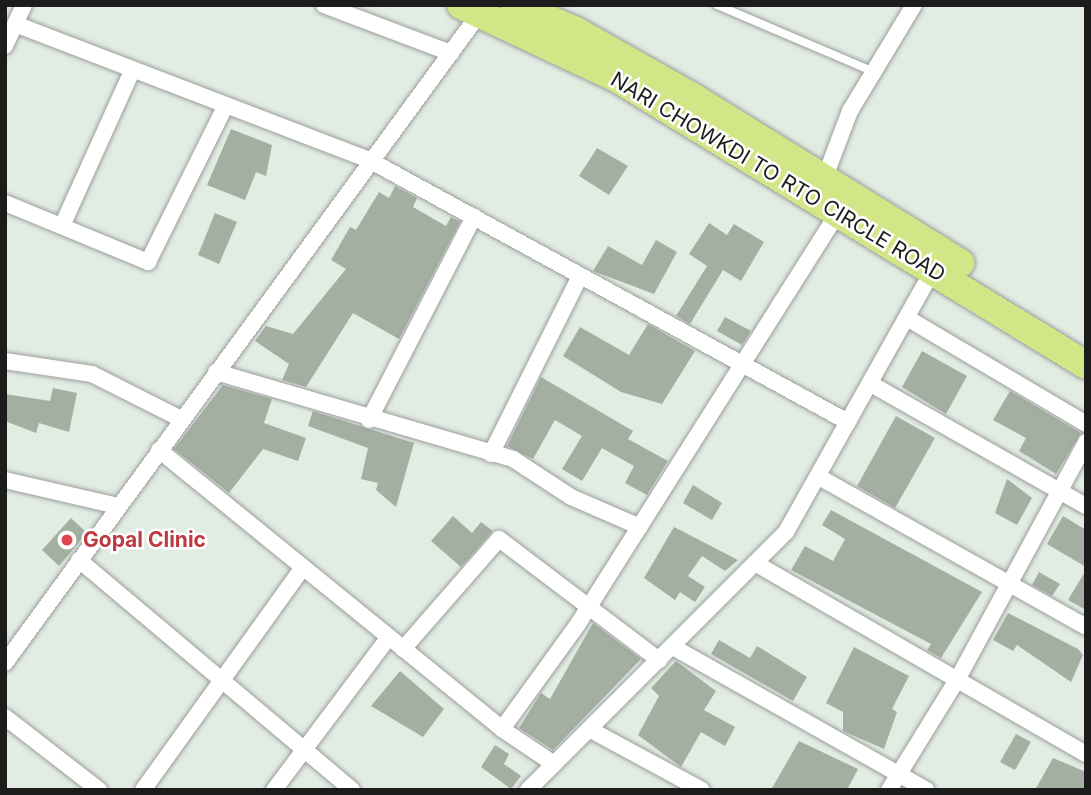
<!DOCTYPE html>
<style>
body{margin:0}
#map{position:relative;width:1091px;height:795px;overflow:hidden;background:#e1ede2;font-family:Inter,sans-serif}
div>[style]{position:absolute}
.building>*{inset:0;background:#a3afa1}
.roads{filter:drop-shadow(0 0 2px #9d9d9d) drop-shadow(0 0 2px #9d9d9d)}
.lane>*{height:8px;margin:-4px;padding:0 4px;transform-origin:4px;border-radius:4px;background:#fff}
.street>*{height:16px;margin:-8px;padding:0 8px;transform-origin:8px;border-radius:8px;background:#fff}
.highway>*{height:28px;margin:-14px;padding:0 14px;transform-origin:14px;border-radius:14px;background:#d2e688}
.dots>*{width:19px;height:19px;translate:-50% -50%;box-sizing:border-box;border:4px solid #fff;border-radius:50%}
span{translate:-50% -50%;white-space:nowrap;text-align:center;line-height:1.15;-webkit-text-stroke:5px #fff;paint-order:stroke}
.street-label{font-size:21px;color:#1c1c1c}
.health-label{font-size:21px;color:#be3a42;font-weight:700}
.left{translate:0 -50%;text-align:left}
.frame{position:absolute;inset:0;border:7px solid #1c1c1c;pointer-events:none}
</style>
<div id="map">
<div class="building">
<div style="clip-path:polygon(231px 129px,272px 145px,266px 176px,256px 172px,245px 200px,207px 185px)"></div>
<div style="clip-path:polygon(597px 148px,628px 166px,609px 195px,579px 176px)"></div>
<div style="clip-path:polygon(395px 186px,417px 198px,413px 207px,446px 226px,451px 217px,460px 222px,399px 339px,353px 313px,306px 387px,282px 380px,289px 364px,255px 341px,266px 326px,293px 334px,346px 269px,331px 260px,350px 227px,356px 230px,379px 192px,389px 198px)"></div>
<div style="clip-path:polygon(215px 213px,237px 222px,219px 264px,198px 255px)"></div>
<div style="clip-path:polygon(709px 223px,727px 235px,734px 224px,764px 242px,741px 281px,723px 270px,690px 324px,676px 316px,707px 266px,689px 254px)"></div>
<div style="clip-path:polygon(656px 240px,677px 252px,654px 294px,593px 271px,608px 246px,642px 265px)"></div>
<div style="clip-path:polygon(725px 317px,751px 331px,742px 345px,717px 331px)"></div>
<div style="clip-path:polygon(648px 324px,695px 351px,662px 404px,621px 392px,563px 356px,580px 327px,629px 355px)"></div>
<div style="clip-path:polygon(922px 351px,967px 376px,946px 414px,902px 387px)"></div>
<div style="clip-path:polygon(541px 377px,633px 431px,628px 439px,668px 461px,647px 495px,625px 483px,634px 466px,602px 448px,582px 481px,562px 469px,582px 436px,555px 420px,533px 459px,507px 446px)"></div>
<div style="clip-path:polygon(223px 385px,272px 399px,264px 423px,306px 438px,298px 461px,263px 449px,229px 493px,174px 449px)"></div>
<div style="clip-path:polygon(53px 388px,77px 393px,69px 432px,39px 423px,36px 433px,5px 421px,5px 394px,50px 401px)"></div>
<div style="clip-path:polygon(1010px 391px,1081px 433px,1056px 474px,1019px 451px,1026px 438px,993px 420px)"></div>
<div style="clip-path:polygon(313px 411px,414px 443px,396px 507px,376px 490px,378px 483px,361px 479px,368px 448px,308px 426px)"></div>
<div style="clip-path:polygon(896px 416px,935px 438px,895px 508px,857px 486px)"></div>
<div style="clip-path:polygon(1007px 479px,1032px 498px,1017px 525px,995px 513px)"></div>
<div style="clip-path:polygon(693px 485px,722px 503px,712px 520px,683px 503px)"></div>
<div style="clip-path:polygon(831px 510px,982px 592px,941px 658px,927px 650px,931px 644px,791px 570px,805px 546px,833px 561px,845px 539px,822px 525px)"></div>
<div style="clip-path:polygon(453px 516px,472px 533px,481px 522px,493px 531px,461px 567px,431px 541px)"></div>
<div style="clip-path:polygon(1063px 516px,1086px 530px,1086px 567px,1047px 544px)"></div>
<div style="clip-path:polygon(71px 518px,87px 533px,59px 566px,42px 550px)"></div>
<div style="clip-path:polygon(674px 527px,738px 560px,725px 571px,702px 556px,688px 576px,705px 587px,695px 602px,680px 592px,675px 600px,644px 578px)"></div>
<div style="clip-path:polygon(1086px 570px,1086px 610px,1068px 600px)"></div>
<div style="clip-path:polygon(1039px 572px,1060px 584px,1052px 596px,1032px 585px)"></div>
<div style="clip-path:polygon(1008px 613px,1078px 649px,1083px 655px,1071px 682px,1017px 645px,1013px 651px,993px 640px)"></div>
<div style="clip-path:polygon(593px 623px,641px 659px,553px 750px,519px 728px,541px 693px,550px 699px)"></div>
<div style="clip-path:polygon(719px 640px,750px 658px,757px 646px,807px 677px,793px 701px,711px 654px)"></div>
<div style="clip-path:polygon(854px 647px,909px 676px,892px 709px,897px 712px,884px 749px,843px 731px,843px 712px,826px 703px)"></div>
<div style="clip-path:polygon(676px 661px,716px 691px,704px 710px,735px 727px,725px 746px,701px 732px,681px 767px,638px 735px,659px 696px,651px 688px)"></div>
<div style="clip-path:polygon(400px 671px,444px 709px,423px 737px,371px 706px)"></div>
<div style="clip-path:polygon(1016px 734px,1031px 742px,1015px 770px,1000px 762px)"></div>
<div style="clip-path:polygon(799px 741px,858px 769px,847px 790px,771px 790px)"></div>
<div style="clip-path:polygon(495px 745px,509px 754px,504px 764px,521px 776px,511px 789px,481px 767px)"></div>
<div style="clip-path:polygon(1053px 758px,1086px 772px,1086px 790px,1035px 790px)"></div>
</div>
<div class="roads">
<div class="lane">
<div style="left:717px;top:5px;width:171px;rotate:23.1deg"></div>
</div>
<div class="street">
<div style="left:324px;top:5px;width:136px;rotate:20.7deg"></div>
<div style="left:15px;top:24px;width:381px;rotate:21deg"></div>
<div style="left:371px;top:161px;width:544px;rotate:28.69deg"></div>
<div style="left:5px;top:46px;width:45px;rotate:-65.1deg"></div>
<div style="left:825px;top:177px;width:71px;rotate:-69.3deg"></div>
<div style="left:850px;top:111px;width:124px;rotate:-58.9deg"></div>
<div style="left:5px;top:203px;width:155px;rotate:22.4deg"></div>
<div style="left:148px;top:262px;width:175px;rotate:-63.6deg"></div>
<div style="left:62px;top:226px;width:172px;rotate:-65.7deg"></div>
<div style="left:907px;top:318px;width:208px;rotate:30.6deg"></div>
<div style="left:5px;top:361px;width:88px;rotate:8.5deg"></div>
<div style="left:92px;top:374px;width:100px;rotate:26.8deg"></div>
<div style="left:216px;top:372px;width:309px;rotate:16.3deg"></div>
<div style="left:513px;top:459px;width:69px;rotate:33.2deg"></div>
<div style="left:571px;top:497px;width:75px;rotate:23.5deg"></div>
<div style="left:871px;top:384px;width:247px;rotate:29.6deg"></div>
<div style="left:369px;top:420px;width:229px;rotate:-62.7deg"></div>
<div style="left:159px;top:450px;width:442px;rotate:39.1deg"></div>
<div style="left:491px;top:454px;width:199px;rotate:-63.4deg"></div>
<div style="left:819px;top:477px;width:306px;rotate:29.3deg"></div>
<div style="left:5px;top:480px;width:116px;rotate:13deg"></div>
<div style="left:79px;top:560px;width:357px;rotate:40.1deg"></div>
<div style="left:755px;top:563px;width:382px;rotate:30deg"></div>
<div style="left:673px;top:647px;width:291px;rotate:29.4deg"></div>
<div style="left:403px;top:649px;width:146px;rotate:-48.9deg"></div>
<div style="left:499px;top:539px;width:201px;rotate:37.1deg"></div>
<div style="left:5px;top:663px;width:809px;rotate:-53.85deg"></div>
<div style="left:5px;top:717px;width:119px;rotate:37.8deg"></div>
<div style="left:589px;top:729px;width:128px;rotate:28.4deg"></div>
<div style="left:554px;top:764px;width:63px;rotate:-146.1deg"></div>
<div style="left:502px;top:729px;width:130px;rotate:-54.1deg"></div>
<div style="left:578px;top:624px;width:489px;rotate:-57.7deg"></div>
<div style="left:143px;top:790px;width:274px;rotate:-54.3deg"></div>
<div style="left:274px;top:790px;width:191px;rotate:-53.1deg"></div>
<div style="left:528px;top:790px;width:365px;rotate:-45deg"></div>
<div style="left:786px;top:532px;width:304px;rotate:-60.7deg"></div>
<div style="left:889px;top:790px;width:129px;rotate:-58.3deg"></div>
<div style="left:957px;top:680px;width:271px;rotate:-61.5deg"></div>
</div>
<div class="highway">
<div style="left:461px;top:5px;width:174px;rotate:25.2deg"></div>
<div style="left:618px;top:79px;width:548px;rotate:31.43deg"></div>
<div style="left:515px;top:5px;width:66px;rotate:23.1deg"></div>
<div style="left:576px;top:31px;width:132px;rotate:29.5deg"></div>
<div style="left:691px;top:96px;width:317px;rotate:31.8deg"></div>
</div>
</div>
<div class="dots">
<div style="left:67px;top:540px;background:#e0444e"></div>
</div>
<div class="street-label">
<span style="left:778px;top:177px;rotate:31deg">NARI CHOWKDI TO RTO CIRCLE ROAD</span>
</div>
<div class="health-label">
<span class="left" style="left:83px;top:540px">Gopal Clinic</span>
</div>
<div class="frame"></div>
</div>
